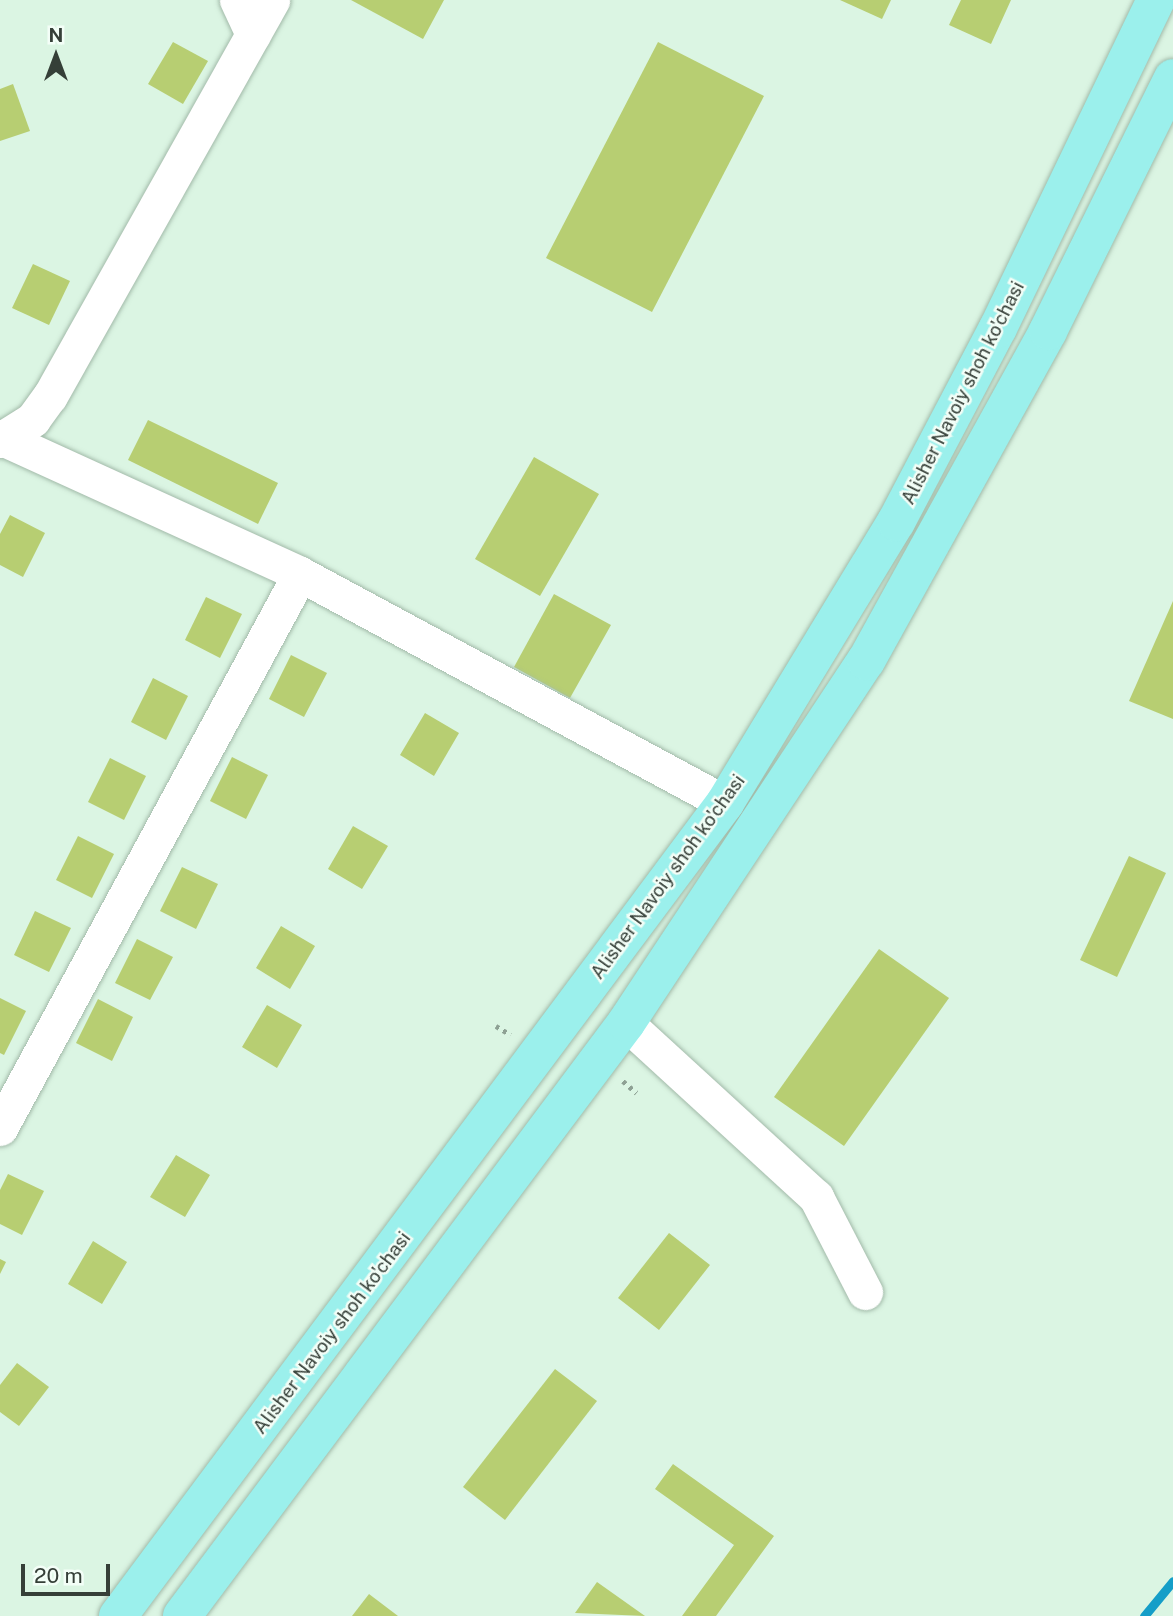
<!DOCTYPE html>
<style>
body{margin:0}
#map{position:relative;width:1173px;height:1616px;overflow:hidden;background:#dbf5e3;font-family:"Public Sans",sans-serif}
div>[style]{position:absolute}
.stream>*{height:9px;margin:-4.5px;padding:0 4.5px;transform-origin:4.5px;border-radius:4.5px;background:#159ec8}
.building>*{inset:0;background:#b7ce72}
.path>*{height:4.5px;margin-top:-2.25px;transform-origin:0;background:repeating-linear-gradient(90deg,#8ea194 0 3.5px,transparent 0 8.5px)}
.roads{filter:drop-shadow(0 0 2px #a2baa9) drop-shadow(0 0 2px #a2baa9)}
.minor>*{height:35px;margin:-17.5px;padding:0 17.5px;transform-origin:17.5px;border-radius:17.5px;background:#fff}
.major>*{height:38px;margin:-19px;padding:0 19px;transform-origin:19px;border-radius:19px;background:#9bf0ec}
span{translate:-50% -50%;white-space:nowrap;text-align:center;line-height:1.15;-webkit-text-stroke:5px #f3fef7;paint-order:stroke}
.street-label{font-size:19px;color:#353f38}
.north{position:absolute;left:21px;top:21px;width:70px;height:70px;-webkit-text-stroke:5px #f3fef7;paint-order:stroke;rotate:0deg;font-size:19px;font-weight:700;line-height:28px;text-align:center;color:#353f38}
.north::after{content:'';display:block;margin:auto;width:24px;height:32px;background:#353f38;clip-path:polygon(50% 0,100% 100%,50% 72%,0 100%)}
.scale{position:absolute;left:21px;top:1564px;width:89px;height:32px;box-sizing:border-box;border:4px solid #353f38;border-top:0;padding-left:9px;font-size:21px;line-height:24px;white-space:nowrap;color:#353f38;-webkit-text-stroke:5px #f3fef7;paint-order:stroke}
</style>
<div id="map">
<div class="stream">
<div style="left:1144px;top:1616px;width:45px;rotate:-50.4deg"></div>
</div>
<div class="building">
<div style="clip-path:polygon(351px 0,444px 0,423px 39px)"></div>
<div style="clip-path:polygon(840px 0,891px 0,882px 19px)"></div>
<div style="clip-path:polygon(961px 0,1011px 0,991px 44px,949px 25px)"></div>
<div style="clip-path:polygon(173px 42px,208px 61px,183px 104px,148px 84px)"></div>
<div style="clip-path:polygon(658px 42px,764px 96px,652px 312px,546px 258px)"></div>
<div style="clip-path:polygon(13px 84px,30px 131px,0 141px,0 89px)"></div>
<div style="clip-path:polygon(33px 264px,70px 281px,49px 325px,12px 308px)"></div>
<div style="clip-path:polygon(148px 420px,278px 483px,258px 524px,128px 460px)"></div>
<div style="clip-path:polygon(534px 457px,599px 494px,540px 596px,475px 559px)"></div>
<div style="clip-path:polygon(10px 515px,45px 533px,23px 577px,0 565px,0 534px)"></div>
<div style="clip-path:polygon(554px 594px,611px 625px,570px 698px,514px 667px)"></div>
<div style="clip-path:polygon(206px 597px,242px 614px,220px 658px,185px 640px)"></div>
<div style="clip-path:polygon(1173px 601px,1173px 719px,1129px 701px)"></div>
<div style="clip-path:polygon(291px 655px,327px 673px,304px 717px,269px 699px)"></div>
<div style="clip-path:polygon(153px 678px,188px 696px,166px 740px,131px 722px)"></div>
<div style="clip-path:polygon(425px 713px,459px 733px,434px 776px,400px 755px)"></div>
<div style="clip-path:polygon(232px 757px,268px 775px,246px 819px,210px 801px)"></div>
<div style="clip-path:polygon(110px 758px,146px 776px,124px 820px,88px 802px)"></div>
<div style="clip-path:polygon(353px 826px,388px 846px,362px 889px,328px 869px)"></div>
<div style="clip-path:polygon(78px 836px,114px 854px,92px 898px,56px 880px)"></div>
<div style="clip-path:polygon(1129px 856px,1166px 873px,1117px 977px,1080px 960px)"></div>
<div style="clip-path:polygon(182px 867px,218px 884px,196px 929px,160px 911px)"></div>
<div style="clip-path:polygon(35px 911px,71px 928px,49px 972px,14px 955px)"></div>
<div style="clip-path:polygon(281px 926px,315px 946px,290px 989px,256px 968px)"></div>
<div style="clip-path:polygon(137px 939px,173px 957px,150px 1000px,115px 983px)"></div>
<div style="clip-path:polygon(879px 949px,949px 998px,844px 1146px,774px 1097px)"></div>
<div style="clip-path:polygon(0 998px,26px 1011px,4px 1055px,0 1053px)"></div>
<div style="clip-path:polygon(98px 999px,133px 1017px,112px 1061px,76px 1043px)"></div>
<div style="clip-path:polygon(267px 1005px,302px 1025px,277px 1068px,242px 1047px)"></div>
<div style="clip-path:polygon(176px 1155px,210px 1175px,185px 1217px,150px 1197px)"></div>
<div style="clip-path:polygon(8px 1174px,44px 1191px,22px 1235px,0 1224px,0 1190px)"></div>
<div style="clip-path:polygon(669px 1233px,710px 1265px,659px 1330px,618px 1298px)"></div>
<div style="clip-path:polygon(93px 1241px,127px 1262px,102px 1304px,68px 1284px)"></div>
<div style="clip-path:polygon(0 1259px,6px 1262px,0 1274px)"></div>
<div style="clip-path:polygon(17px 1363px,49px 1387px,19px 1426px,0 1412px,0 1385px)"></div>
<div style="clip-path:polygon(555px 1369px,597px 1401px,505px 1520px,463px 1487px)"></div>
<div style="clip-path:polygon(673px 1464px,774px 1536px,716px 1616px,682px 1616px,734px 1545px,655px 1489px)"></div>
<div style="clip-path:polygon(597px 1582px,645px 1616px,575px 1613px)"></div>
<div style="clip-path:polygon(369px 1594px,398px 1616px,352px 1616px)"></div>
</div>
<div class="path">
<div style="left:496px;top:1026px;width:17px;rotate:31deg"></div>
<div style="left:623px;top:1081px;width:18px;rotate:41deg"></div>
</div>
<div class="roads">
<div class="minor">
<div style="left:237px;top:0;width:38px;rotate:65deg"></div>
<div style="left:0;top:437px;width:330px;rotate:24.5deg"></div>
<div style="left:300px;top:574px;width:483px;rotate:28.3deg"></div>
<div style="left:0;top:440px;width:39px;rotate:-32deg"></div>
<div style="left:33px;top:419px;width:29px;rotate:-54deg"></div>
<div style="left:50px;top:396px;width:454px;rotate:-60.7deg"></div>
<div style="left:626px;top:1023px;width:258px;rotate:42.5deg"></div>
<div style="left:816px;top:1197px;width:107px;rotate:62.7deg"></div>
<div style="left:0;top:1128px;width:630px;rotate:-61.56deg"></div>
</div>
<div class="major">
<div style="left:118px;top:1616px;width:1015px;rotate:-53.25deg"></div>
<div style="left:725px;top:803px;width:329px;rotate:-58.7deg"></div>
<div style="left:896px;top:522px;width:219px;rotate:-62.3deg"></div>
<div style="left:998px;top:328px;width:364px;rotate:-64.3deg"></div>
<div style="left:182px;top:1616px;width:741px;rotate:-53.18deg"></div>
<div style="left:626px;top:1023px;width:434px;rotate:-56.5deg"></div>
<div style="left:866px;top:661px;width:377px;rotate:-61.1deg"></div>
<div style="left:1048px;top:331px;width:282px;rotate:-63.7deg"></div>
</div>
</div>
<div class="street-label">
<span style="left:963px;top:393px;rotate:-63deg">Alisher Navoiy shoh ko'chasi</span>
<span style="left:668px;top:877px;rotate:-54deg">Alisher Navoiy shoh ko'chasi</span>
<span style="left:332px;top:1333px;rotate:-53deg">Alisher Navoiy shoh ko'chasi</span>
</div>
<div class="north">N</div>
<div class="scale">20 m</div>
</div>
